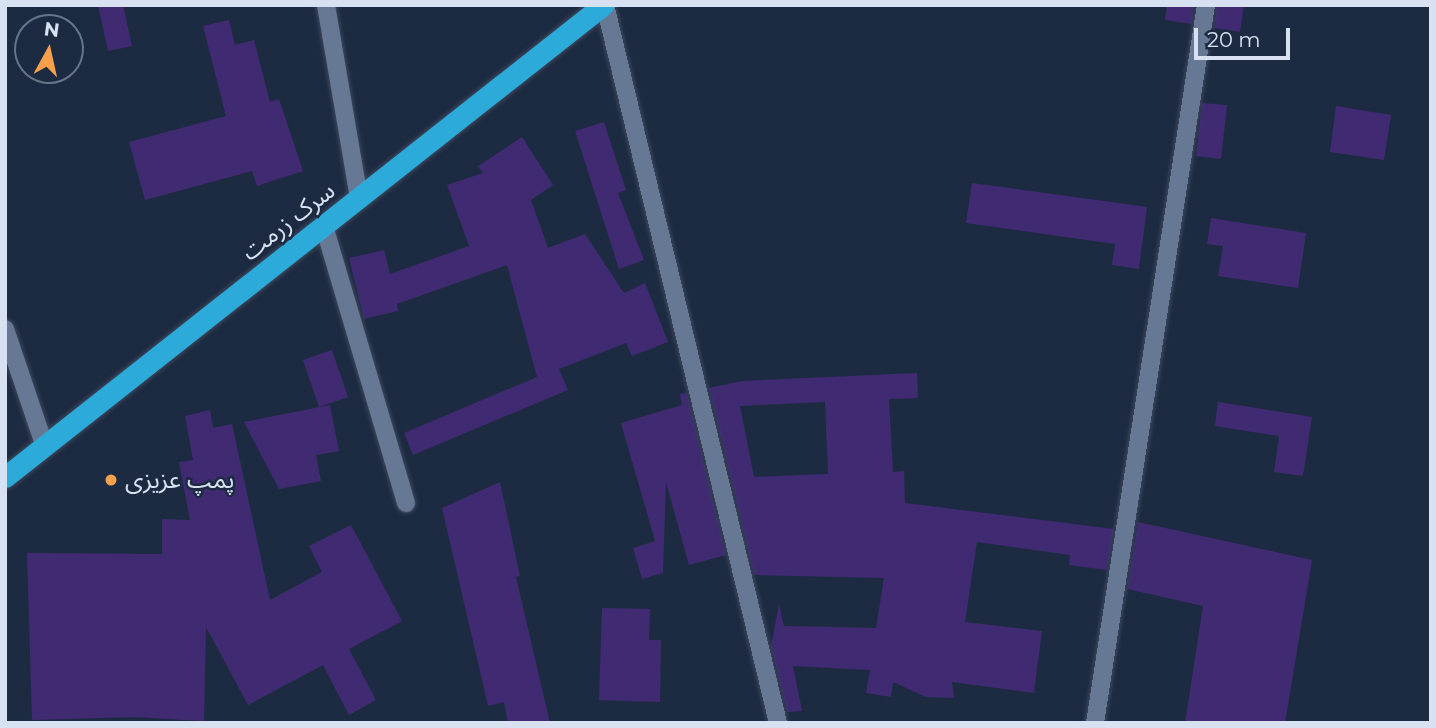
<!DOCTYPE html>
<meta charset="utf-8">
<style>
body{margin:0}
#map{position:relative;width:1436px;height:728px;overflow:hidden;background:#1d2b42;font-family:Montserrat,"Noto Sans Arabic",sans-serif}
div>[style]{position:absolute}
.building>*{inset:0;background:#402b72}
.roads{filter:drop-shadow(0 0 2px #3d485c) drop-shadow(0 0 2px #3d485c)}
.minor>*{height:18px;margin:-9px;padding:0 9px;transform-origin:9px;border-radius:9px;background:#677894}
.highway>*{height:21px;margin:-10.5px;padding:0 10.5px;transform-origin:10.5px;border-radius:10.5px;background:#2cabda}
.dots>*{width:19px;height:19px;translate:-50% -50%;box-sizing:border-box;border:4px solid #1d2b42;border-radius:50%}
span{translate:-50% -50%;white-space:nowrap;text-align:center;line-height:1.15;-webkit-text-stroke:5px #1d2b42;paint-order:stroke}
.street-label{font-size:24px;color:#d8e1f1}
.poi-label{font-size:24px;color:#d8e1f1}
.left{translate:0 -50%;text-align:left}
.frame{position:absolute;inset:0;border:7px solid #d8e1f1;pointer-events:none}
.north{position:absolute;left:14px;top:14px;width:70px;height:70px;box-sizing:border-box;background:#1d2b42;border:2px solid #687488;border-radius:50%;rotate:8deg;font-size:19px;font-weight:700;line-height:28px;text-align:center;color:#d8e1f1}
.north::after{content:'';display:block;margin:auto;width:24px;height:32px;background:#f8a14a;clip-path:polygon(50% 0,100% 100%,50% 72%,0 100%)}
.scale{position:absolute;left:1194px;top:28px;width:96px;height:32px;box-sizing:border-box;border:4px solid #d8e1f1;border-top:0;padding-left:9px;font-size:21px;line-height:24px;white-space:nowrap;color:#d8e1f1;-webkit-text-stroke:5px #1d2b42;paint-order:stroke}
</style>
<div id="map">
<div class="building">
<div style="clip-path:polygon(98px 5px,123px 5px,132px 46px,108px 51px)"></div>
<div style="clip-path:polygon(1167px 5px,1194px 5px,1192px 24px,1165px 20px)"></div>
<div style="clip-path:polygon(1217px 5px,1244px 5px,1240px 32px,1214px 28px)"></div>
<div style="clip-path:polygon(229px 20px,235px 45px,254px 40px,270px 102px,279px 99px,303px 171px,257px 186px,252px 171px,145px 200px,129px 142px,226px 116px,203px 26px)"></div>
<div style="clip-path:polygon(1202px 103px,1227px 105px,1221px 159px,1196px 156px)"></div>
<div style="clip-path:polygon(1336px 106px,1391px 115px,1384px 160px,1330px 152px)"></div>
<div style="clip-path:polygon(604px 122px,626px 190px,618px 193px,644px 260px,619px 269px,575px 131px)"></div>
<div style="clip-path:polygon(522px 137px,553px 185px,531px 200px,548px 248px,585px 234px,624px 293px,645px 283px,668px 342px,632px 356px,626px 343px,559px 369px,568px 390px,413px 455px,404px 433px,537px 377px,507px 265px,397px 304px,398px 311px,364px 319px,349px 258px,384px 250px,390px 274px,469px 246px,447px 185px,483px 173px,478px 166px)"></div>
<div style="clip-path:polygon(972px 183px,1147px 207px,1139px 269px,1112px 265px,1115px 244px,966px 223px)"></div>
<div style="clip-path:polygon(1211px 218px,1306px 233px,1298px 288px,1218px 276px,1223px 246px,1207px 244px)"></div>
<div style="clip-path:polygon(332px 350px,348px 397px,319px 407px,303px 360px)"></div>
<div style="clip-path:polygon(evenodd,917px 373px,918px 398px,889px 399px,893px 472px,904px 471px,905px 503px,1114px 529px,1107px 570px,1069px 565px,1070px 555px,977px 542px,965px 622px,1042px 631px,1034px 693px,952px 682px,954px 698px,926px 697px,893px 682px,891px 697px,866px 693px,870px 670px,793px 666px,802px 711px,787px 712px,771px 646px,779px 604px,784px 626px,876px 628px,884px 578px,754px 575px,709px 388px,742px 381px,917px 373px,825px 402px,828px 474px,754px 477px,740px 406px,825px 402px)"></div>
<div style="clip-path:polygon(687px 393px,726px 555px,689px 565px,666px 482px,663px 573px,642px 579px,633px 548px,655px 541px,621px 423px,682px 405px,680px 394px)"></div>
<div style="clip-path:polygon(1218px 402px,1312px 417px,1303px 476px,1274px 472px,1279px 436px,1215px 426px)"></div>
<div style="clip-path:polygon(330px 405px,339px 451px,316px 455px,321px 481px,279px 489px,244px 422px)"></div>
<div style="clip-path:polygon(210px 410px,213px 428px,232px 424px,270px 600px,322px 572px,309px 546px,351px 525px,402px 621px,349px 649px,376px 700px,349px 715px,323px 665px,248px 705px,206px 627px,204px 721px,134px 717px,32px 720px,27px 553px,162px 554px,162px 519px,190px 520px,179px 462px,193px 460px,185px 416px)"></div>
<div style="clip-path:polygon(500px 482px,520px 576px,516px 577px,550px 723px,508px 723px,504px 702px,488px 706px,442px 508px)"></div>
<div style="clip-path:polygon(1138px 522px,1312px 560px,1285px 723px,1185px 723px,1203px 606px,1127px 589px)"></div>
<div style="clip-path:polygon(602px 608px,650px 609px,649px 640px,661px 640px,660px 702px,599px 700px)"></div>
</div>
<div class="roads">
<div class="minor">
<div style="left:326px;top:5px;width:197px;rotate:80.3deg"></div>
<div style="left:605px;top:5px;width:739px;rotate:76.45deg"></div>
<div style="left:324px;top:226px;width:289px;rotate:73.5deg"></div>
<div style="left:5px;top:329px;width:125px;rotate:71.3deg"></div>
<div style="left:1095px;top:723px;width:727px;rotate:-81.21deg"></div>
</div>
<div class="highway">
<div style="left:5px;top:477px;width:762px;rotate:-38.28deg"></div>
</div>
</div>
<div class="dots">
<div style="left:111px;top:480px;background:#f8a14a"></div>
</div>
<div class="street-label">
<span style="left:288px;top:221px;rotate:-38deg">سرک زرمت</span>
</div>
<div class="poi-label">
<span class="left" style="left:125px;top:480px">پمپ عزیزی</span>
</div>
<div class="frame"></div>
<div class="north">N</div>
<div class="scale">20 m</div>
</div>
